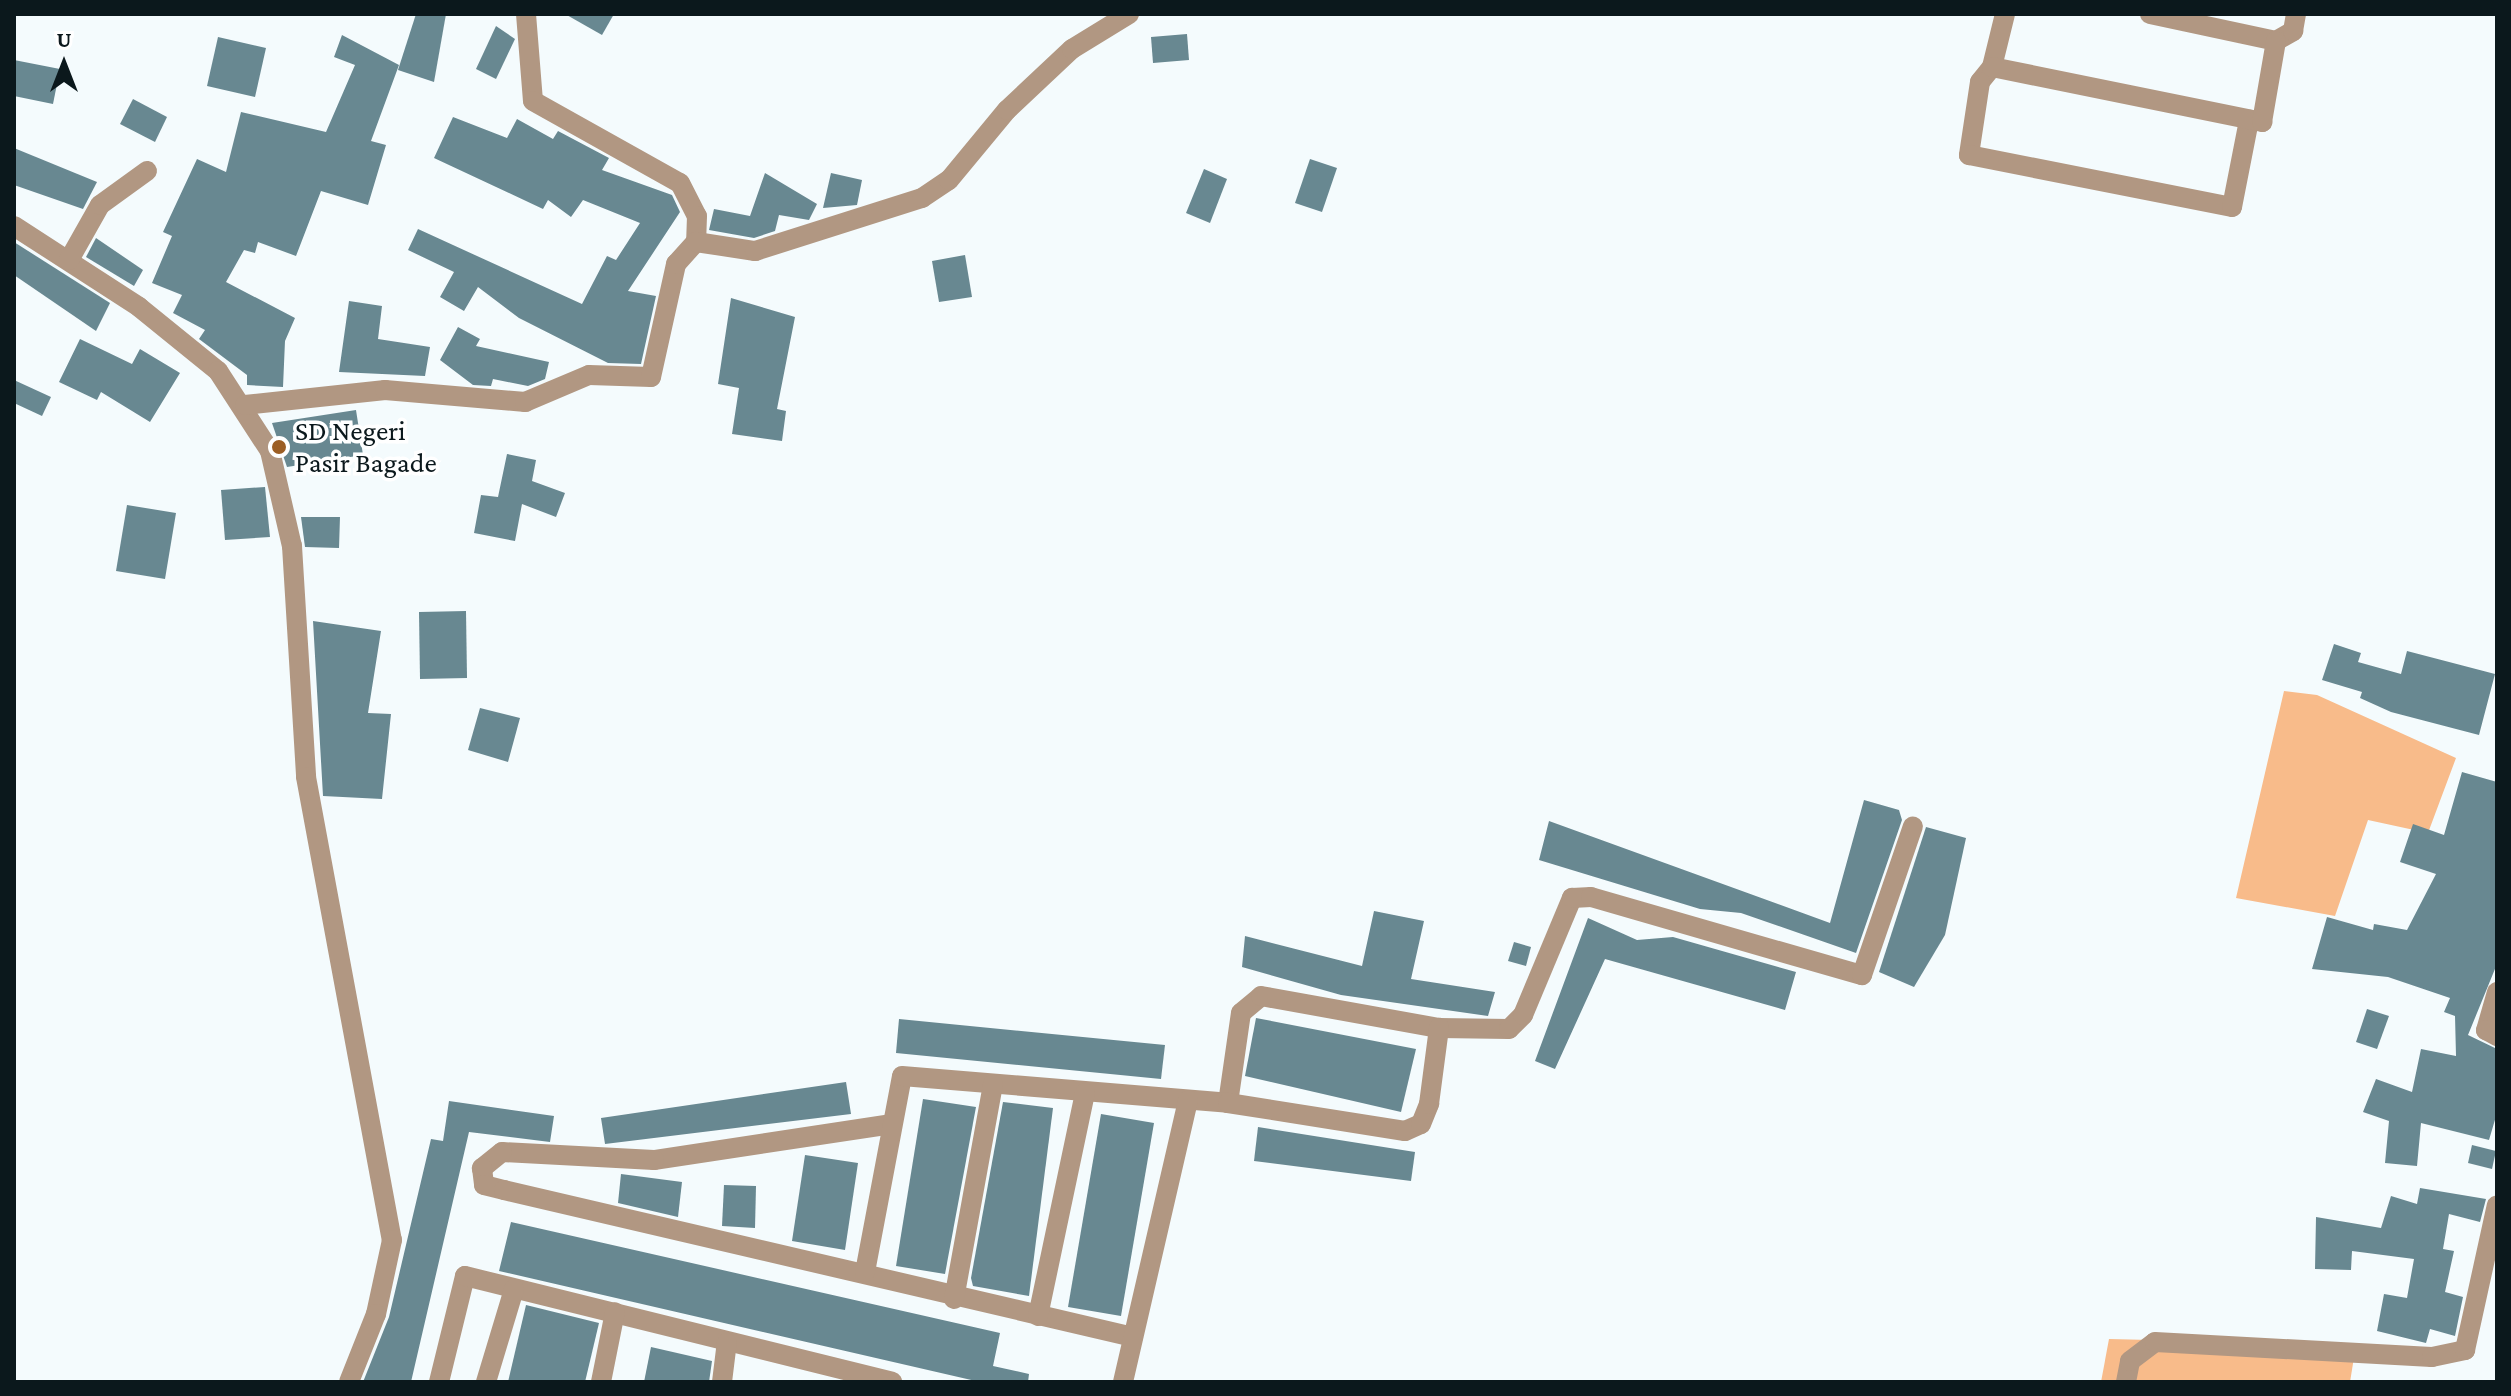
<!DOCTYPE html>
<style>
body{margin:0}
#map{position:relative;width:2511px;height:1396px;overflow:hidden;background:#f4fbfd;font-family:"Crimson Pro",serif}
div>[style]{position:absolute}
.green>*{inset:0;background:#f8bb8a}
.building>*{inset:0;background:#688891}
.minor>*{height:20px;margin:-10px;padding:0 10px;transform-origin:10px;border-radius:10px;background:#b19782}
.dots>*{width:22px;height:22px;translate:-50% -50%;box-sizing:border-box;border:4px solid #fff;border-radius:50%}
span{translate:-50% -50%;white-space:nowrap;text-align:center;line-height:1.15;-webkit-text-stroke:7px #fff;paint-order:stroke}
.poi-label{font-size:28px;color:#0b181c}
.left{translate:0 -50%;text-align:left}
.frame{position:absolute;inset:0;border:16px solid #0b181c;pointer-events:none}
.north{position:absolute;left:24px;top:24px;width:80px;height:80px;-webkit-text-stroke:6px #fff;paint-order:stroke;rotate:0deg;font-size:22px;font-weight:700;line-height:32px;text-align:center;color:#0b181c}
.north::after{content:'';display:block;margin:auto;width:28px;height:36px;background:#0b181c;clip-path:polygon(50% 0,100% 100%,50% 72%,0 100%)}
</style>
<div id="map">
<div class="green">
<div style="clip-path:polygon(2284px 691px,2317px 695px,2456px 758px,2428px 833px,2368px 820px,2335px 916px,2236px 898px)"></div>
<div style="clip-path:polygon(2109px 1339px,2356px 1345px,2350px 1382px,2101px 1382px)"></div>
</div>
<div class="building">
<div style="clip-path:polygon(416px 14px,446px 14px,434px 82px,398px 70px)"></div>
<div style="clip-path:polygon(565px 14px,614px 14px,602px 35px)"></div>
<div style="clip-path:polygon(496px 26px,515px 39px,496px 79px,476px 69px)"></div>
<div style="clip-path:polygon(1187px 34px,1189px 60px,1153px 63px,1151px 37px)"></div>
<div style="clip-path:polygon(342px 35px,399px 65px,371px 141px,386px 145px,368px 205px,321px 191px,296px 256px,258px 242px,255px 253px,244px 250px,226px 282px,295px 318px,285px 341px,283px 387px,247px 385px,247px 375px,199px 339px,205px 330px,173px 313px,182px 295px,152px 283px,172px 236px,163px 232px,197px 159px,226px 172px,241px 112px,326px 132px,355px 65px,334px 57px)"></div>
<div style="clip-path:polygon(218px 37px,266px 48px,255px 97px,207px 86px)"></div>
<div style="clip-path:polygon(14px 60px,60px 69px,53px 104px,14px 96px)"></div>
<div style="clip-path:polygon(133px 99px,167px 117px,155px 142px,120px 124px)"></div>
<div style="clip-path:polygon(453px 117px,507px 138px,517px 119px,553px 139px,558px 131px,609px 158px,602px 170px,672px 195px,680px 212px,628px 291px,656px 296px,641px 364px,608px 363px,519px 318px,478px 287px,464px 311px,440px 297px,454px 272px,408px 250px,418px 229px,582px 304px,607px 256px,616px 260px,640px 223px,583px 200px,571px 217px,548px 200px,543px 209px,434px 158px)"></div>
<div style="clip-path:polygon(14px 148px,97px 182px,83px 209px,14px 185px)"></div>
<div style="clip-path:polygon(1310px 159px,1337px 168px,1322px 212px,1295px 203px)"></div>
<div style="clip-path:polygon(1204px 169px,1227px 179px,1210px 223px,1186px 213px)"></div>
<div style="clip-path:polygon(765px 173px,817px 204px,809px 220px,779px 215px,775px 231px,754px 238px,709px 230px,714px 209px,750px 216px)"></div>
<div style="clip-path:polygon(831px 173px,862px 180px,857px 205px,823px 208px)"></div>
<div style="clip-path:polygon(96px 238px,143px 270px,134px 286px,86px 257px)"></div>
<div style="clip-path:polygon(14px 242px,110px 303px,96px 331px,14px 275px)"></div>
<div style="clip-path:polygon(965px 255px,972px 297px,939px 302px,932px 261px)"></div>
<div style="clip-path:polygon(731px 298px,795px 317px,777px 409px,786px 411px,782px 441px,732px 434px,739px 388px,718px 384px)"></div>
<div style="clip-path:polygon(349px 301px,382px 306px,378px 339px,430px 347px,425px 376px,339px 372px)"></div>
<div style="clip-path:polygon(458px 327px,480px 339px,476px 346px,549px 362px,545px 379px,528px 386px,493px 379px,491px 386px,473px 385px,440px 360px)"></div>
<div style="clip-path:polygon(80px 339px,132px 364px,140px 349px,180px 373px,150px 422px,101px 392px,97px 400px,59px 382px)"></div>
<div style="clip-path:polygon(14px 380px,51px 397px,42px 416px,14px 403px)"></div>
<div style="clip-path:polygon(356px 410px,363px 455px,287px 467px,272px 423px)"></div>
<div style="clip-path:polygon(507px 454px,536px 460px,532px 481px,565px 493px,556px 517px,522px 504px,515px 541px,474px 533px,481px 495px,498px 497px)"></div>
<div style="clip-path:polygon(265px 487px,270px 537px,225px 540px,221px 490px)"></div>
<div style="clip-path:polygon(127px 505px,176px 513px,165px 579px,116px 571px)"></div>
<div style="clip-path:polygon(301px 517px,340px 517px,339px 548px,305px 547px)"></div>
<div style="clip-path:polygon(466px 611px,467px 678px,420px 679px,419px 612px)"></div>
<div style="clip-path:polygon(313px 621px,381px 631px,368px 713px,391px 714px,382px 799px,323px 796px)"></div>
<div style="clip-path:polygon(2334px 644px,2361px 653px,2358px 662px,2401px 674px,2407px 651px,2495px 674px,2479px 735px,2391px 712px,2360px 698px,2362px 692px,2322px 680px)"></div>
<div style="clip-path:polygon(480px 708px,520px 718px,508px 762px,468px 750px)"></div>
<div style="clip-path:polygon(2462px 772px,2497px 782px,2497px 964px,2468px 1035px,2497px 1049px,2497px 1113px,2489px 1140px,2421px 1123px,2417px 1166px,2385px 1163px,2389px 1121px,2363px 1112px,2376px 1079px,2412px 1092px,2421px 1049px,2456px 1056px,2455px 1016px,2444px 1012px,2450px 998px,2388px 977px,2312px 969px,2327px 917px,2373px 930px,2374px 924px,2407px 930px,2436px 874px,2400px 862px,2413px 824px,2444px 835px)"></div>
<div style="clip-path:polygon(1864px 800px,1899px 810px,1902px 820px,1856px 953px,1741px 913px,1700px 909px,1539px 860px,1549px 821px,1830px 923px)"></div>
<div style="clip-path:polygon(1926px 827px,1966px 838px,1945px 935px,1914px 987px,1879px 972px)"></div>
<div style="clip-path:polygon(1374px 911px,1424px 921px,1411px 979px,1495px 992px,1488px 1016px,1341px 995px,1242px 967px,1245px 936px,1362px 966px)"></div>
<div style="clip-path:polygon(1588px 918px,1637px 940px,1673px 937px,1796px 972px,1785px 1010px,1605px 959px,1555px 1069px,1535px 1061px)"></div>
<div style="clip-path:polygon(1514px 942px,1531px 947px,1526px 966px,1508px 961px)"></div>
<div style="clip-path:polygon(2367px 1009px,2389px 1016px,2377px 1049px,2356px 1042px)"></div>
<div style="clip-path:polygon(1256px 1018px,1416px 1049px,1401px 1112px,1245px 1076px)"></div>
<div style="clip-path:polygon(899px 1019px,1165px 1045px,1161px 1079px,896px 1053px)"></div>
<div style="clip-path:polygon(846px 1082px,851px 1114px,605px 1144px,601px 1118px)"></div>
<div style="clip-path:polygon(923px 1099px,976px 1107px,945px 1274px,896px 1266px)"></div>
<div style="clip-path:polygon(449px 1101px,554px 1116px,550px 1142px,469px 1132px,411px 1382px,363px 1382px,389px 1317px,431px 1139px,443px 1141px)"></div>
<div style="clip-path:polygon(1003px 1102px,1053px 1108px,1029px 1296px,973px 1286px,971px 1278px)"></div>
<div style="clip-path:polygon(1101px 1114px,1154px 1123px,1121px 1316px,1068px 1307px)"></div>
<div style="clip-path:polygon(1258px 1127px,1415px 1152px,1411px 1181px,1254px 1161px)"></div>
<div style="clip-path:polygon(2472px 1145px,2496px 1151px,2492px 1169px,2468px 1163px)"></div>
<div style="clip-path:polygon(805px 1155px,858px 1163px,845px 1250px,792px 1241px)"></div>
<div style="clip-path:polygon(621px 1174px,682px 1182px,678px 1217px,618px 1203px)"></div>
<div style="clip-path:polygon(724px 1185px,756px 1186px,755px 1228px,722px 1226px)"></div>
<div style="clip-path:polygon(2420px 1188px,2486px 1199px,2480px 1222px,2449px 1214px,2443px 1249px,2454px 1251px,2445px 1292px,2463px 1297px,2455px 1336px,2430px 1329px,2426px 1343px,2377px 1331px,2384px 1294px,2407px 1298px,2414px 1259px,2352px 1251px,2351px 1270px,2315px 1269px,2316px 1217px,2381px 1228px,2391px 1196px,2417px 1204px)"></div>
<div style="clip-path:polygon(511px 1222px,1000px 1333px,993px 1366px,1029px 1374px,1028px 1382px,980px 1382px,499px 1271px)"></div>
<div style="clip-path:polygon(526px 1305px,599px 1323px,585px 1382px,508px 1382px)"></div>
<div style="clip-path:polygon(651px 1347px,712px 1361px,709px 1382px,644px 1382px)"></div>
</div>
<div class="minor">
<div style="left:526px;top:14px;width:87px;rotate:85.4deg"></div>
<div style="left:533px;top:101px;width:168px;rotate:29.2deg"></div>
<div style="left:680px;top:183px;width:37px;rotate:63deg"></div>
<div style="left:697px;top:216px;width:26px;rotate:92deg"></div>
<div style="left:2005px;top:14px;width:55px;rotate:103.8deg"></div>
<div style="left:1992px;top:67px;width:19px;rotate:129deg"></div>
<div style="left:1980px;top:82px;width:74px;rotate:98.6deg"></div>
<div style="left:1969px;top:155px;width:268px;rotate:11.2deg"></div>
<div style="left:2232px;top:207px;width:89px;rotate:-78.9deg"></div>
<div style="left:2150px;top:14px;width:129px;rotate:12.1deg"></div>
<div style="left:2276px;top:41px;width:20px;rotate:-30deg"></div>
<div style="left:2293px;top:31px;width:17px;rotate:-80deg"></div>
<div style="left:1992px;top:67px;width:276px;rotate:11.5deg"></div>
<div style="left:2262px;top:122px;width:82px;rotate:-80.2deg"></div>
<div style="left:14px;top:226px;width:149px;rotate:32.9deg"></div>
<div style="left:139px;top:307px;width:102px;rotate:39deg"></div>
<div style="left:218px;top:371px;width:95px;rotate:57deg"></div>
<div style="left:270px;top:451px;width:98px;rotate:77deg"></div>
<div style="left:292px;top:546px;width:231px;rotate:86.5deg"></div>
<div style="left:306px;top:777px;width:471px;rotate:79.5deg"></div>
<div style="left:392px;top:1240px;width:76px;rotate:102.2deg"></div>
<div style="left:376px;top:1314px;width:73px;rotate:111.7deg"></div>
<div style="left:69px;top:260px;width:63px;rotate:-60.6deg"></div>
<div style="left:100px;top:205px;width:58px;rotate:-35.9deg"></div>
<div style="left:245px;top:405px;width:141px;rotate:-6.1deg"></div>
<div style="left:385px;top:390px;width:141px;rotate:4.9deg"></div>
<div style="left:525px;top:402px;width:69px;rotate:-22.9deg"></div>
<div style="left:589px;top:375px;width:62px;rotate:1.8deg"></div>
<div style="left:651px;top:377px;width:116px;rotate:-77.5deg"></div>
<div style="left:676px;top:264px;width:30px;rotate:-48deg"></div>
<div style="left:696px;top:242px;width:60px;rotate:8.7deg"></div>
<div style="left:755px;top:251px;width:175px;rotate:-17.6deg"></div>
<div style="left:922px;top:198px;width:32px;rotate:-34deg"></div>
<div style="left:949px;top:180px;width:91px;rotate:-50.4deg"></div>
<div style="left:1007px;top:110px;width:89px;rotate:-43.2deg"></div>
<div style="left:1072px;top:49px;width:67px;rotate:-31.6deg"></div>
<div style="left:2497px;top:992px;width:40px;rotate:106deg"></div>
<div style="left:2486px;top:1030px;width:13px;rotate:29deg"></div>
<div style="left:1228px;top:1103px;width:91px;rotate:-81.8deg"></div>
<div style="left:1241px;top:1013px;width:26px;rotate:-40deg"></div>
<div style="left:1261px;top:996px;width:181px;rotate:10.2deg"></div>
<div style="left:1439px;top:1028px;width:70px;rotate:0.8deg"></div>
<div style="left:1509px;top:1029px;width:20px;rotate:-45deg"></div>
<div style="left:1523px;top:1015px;width:127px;rotate:-67.3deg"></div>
<div style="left:1572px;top:898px;width:19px;rotate:-3deg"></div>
<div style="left:1591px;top:897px;width:282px;rotate:16.1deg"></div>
<div style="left:1862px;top:975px;width:157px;rotate:-71.1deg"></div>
<div style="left:892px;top:1124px;width:241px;rotate:171.4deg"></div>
<div style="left:654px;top:1160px;width:152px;rotate:-177deg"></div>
<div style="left:502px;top:1152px;width:26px;rotate:141deg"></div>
<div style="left:482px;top:1168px;width:17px;rotate:83deg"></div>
<div style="left:484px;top:1185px;width:21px;rotate:14deg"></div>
<div style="left:504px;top:1190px;width:646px;rotate:13.15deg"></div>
<div style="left:865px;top:1272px;width:199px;rotate:-79.3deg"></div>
<div style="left:902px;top:1076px;width:327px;rotate:4.7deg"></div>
<div style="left:1228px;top:1103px;width:179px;rotate:9deg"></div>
<div style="left:1405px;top:1131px;width:17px;rotate:-24deg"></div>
<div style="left:1421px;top:1124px;width:22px;rotate:-68deg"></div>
<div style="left:1429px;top:1104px;width:77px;rotate:-82.5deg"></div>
<div style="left:954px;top:1299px;width:218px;rotate:-79.7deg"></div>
<div style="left:1038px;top:1316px;width:228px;rotate:-78.1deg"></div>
<div style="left:439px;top:1382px;width:109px;rotate:-76.2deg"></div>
<div style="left:465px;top:1276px;width:440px;rotate:13.9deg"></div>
<div style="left:486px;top:1382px;width:97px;rotate:-73.2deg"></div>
<div style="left:601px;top:1382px;width:71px;rotate:-78.7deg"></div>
<div style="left:722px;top:1382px;width:39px;rotate:-83deg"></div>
<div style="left:1123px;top:1382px;width:289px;rotate:-77deg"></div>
<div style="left:2126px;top:1382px;width:21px;rotate:-79deg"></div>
<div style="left:2130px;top:1361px;width:31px;rotate:-37deg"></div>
<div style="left:2155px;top:1342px;width:277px;rotate:3.1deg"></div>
<div style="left:2432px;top:1357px;width:34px;rotate:-12deg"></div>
<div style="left:2465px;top:1350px;width:148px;rotate:-77.6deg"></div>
</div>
<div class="dots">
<div style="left:279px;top:447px;background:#9c5e24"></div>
</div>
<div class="poi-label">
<span class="left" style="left:295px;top:447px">SD Negeri<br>Pasir Bagade</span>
</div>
<div class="frame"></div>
<div class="north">U</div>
</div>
